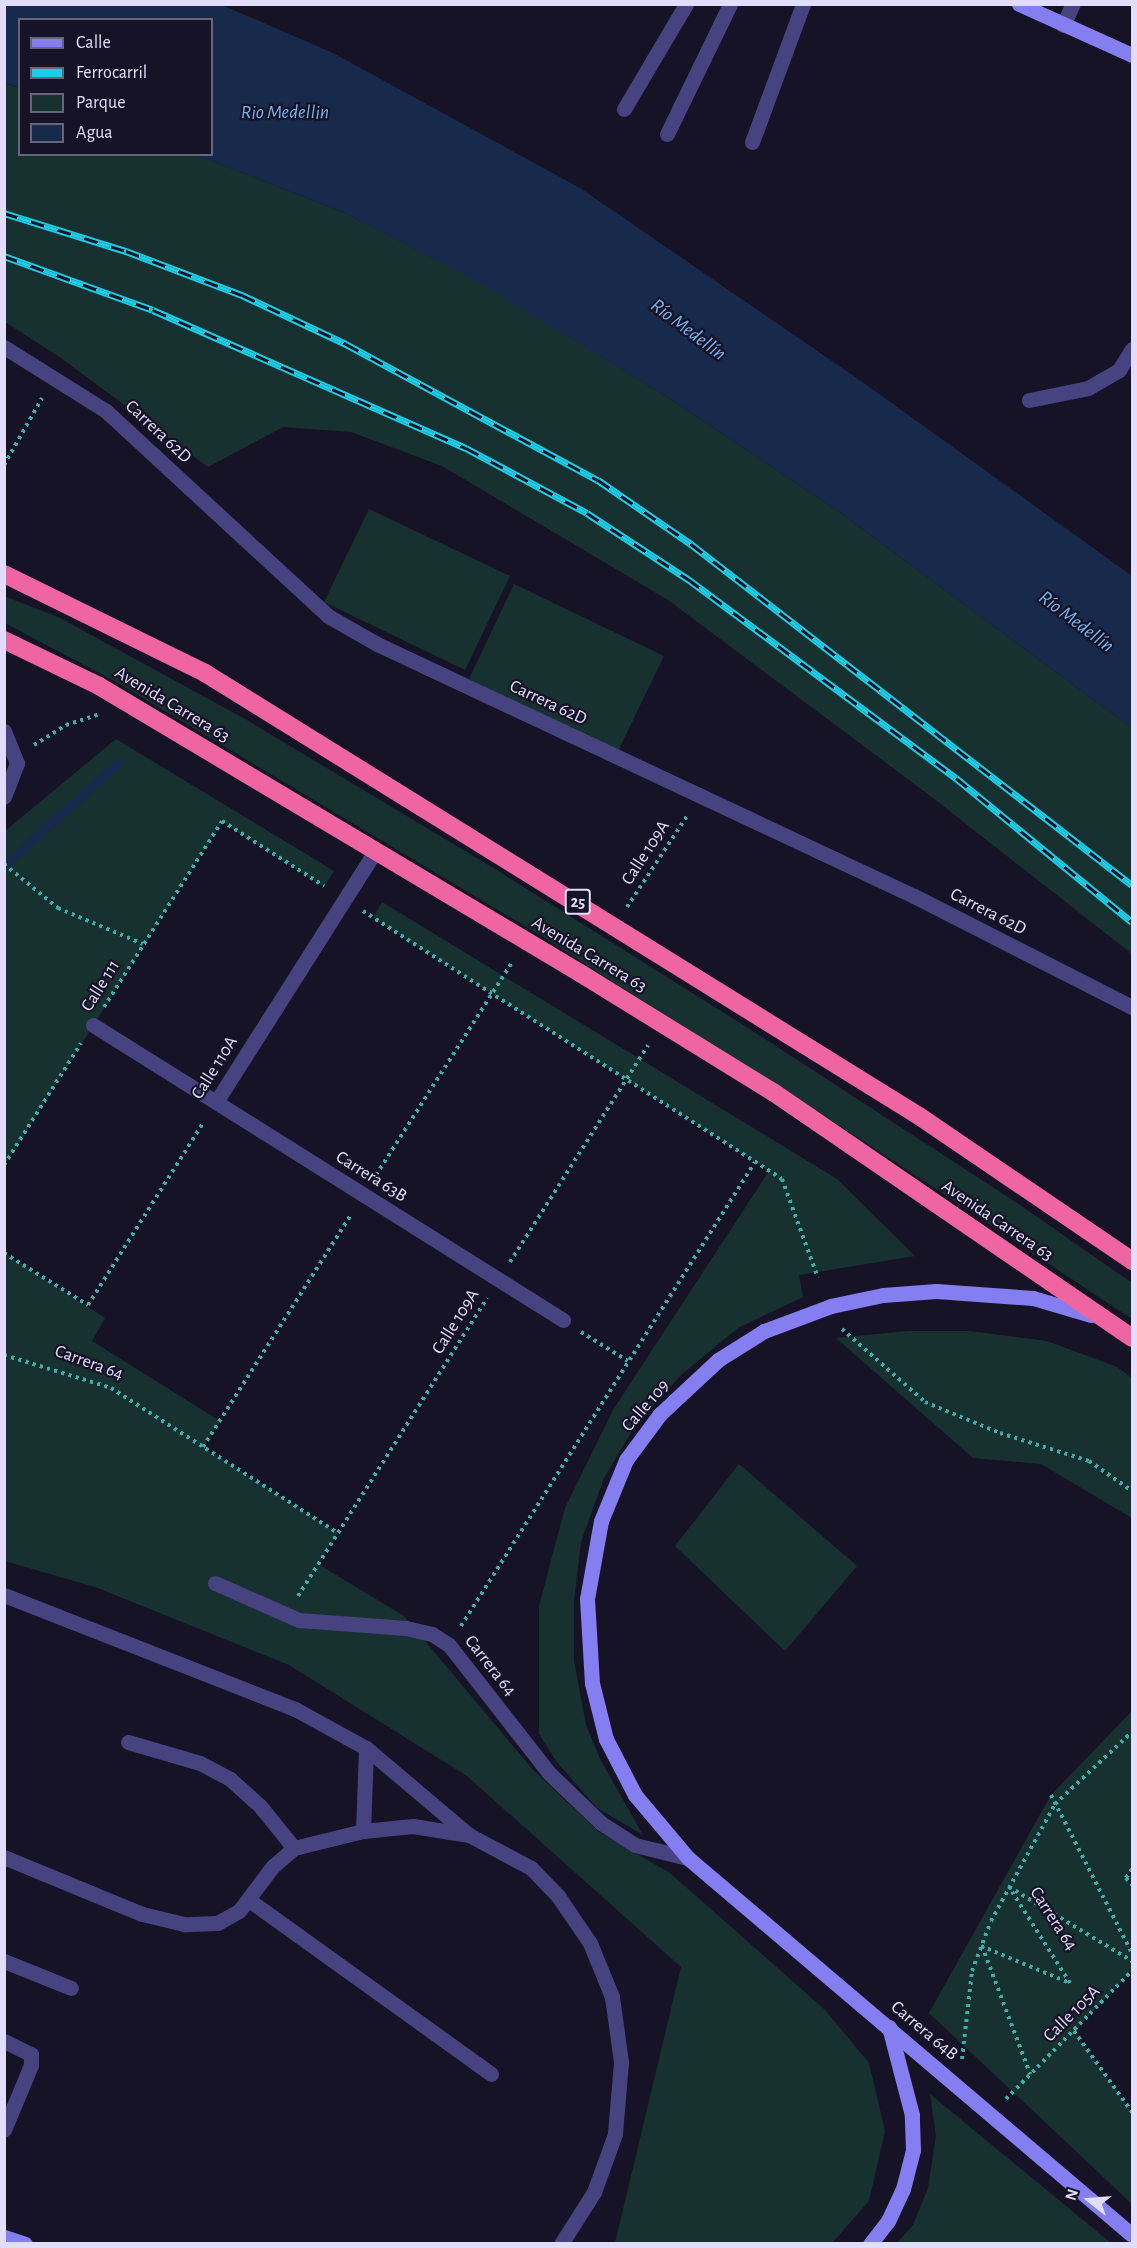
<!DOCTYPE html>
<meta charset="utf-8">
<style>
body{margin:0}
#map{position:relative;width:1137px;height:2248px;overflow:hidden;background:#171327;font-family:"Alegreya Sans",sans-serif}
div>[style]{position:absolute}
.green>*{inset:0;background:#173130}
.water>*{inset:0;background:#172a4c}
.stream>*{height:9px;margin:-4.5px;padding:0 4.5px;transform-origin:4.5px;border-radius:4.5px;background:#172a4c}
.path>*{height:4px;margin-top:-2px;transform-origin:0;background:repeating-linear-gradient(90deg,#3eaeab 0 3px,transparent 0 7.5px)}
.lane>*{height:15px;margin:-7.5px;padding:0 7.5px;transform-origin:7.5px;border-radius:7.5px;background:#474381}
.street>*{height:15px;margin:-7.5px;padding:0 7.5px;transform-origin:7.5px;border-radius:7.5px;background:#474381}
.secondary>*{height:15px;margin:-7.5px;padding:0 7.5px;transform-origin:7.5px;border-radius:7.5px;background:#857ef1}
.highway>*{height:18px;margin:-9px;padding:0 9px;transform-origin:9px;border-radius:9px;background:#ee65a2}
.rail>*{height:7px;margin-top:-3.5px;transform-origin:0;background:repeating-linear-gradient(90deg,#171327 0 14px,#1ecce6 0 28px);box-sizing:border-box;border-block:2px solid #1ecce6}
span{translate:-50% -50%;white-space:nowrap;text-align:center;line-height:1.15;-webkit-text-stroke:4.5px #171327;paint-order:stroke}
.shield-label span{padding:2px 4px;background:#171327;border:2px solid;border-radius:4px;-webkit-text-stroke-width:0}
.shield-label{font-size:16px;color:#e1ddfb;font-weight:700}
.street-label{font-size:18px;color:#e1ddfb}
.water-label{font-size:20px;color:#76b4f0;font-style:italic}
.frame{position:absolute;inset:0;border:6px solid #e1ddfb;pointer-events:none}
.legend{position:absolute;left:18px;top:18px;width:195px;height:138px;box-sizing:border-box;background:#171327;border:2px solid #68647c;margin:0;padding:8px 10px;list-style:none;font-size:18px;color:#e1ddfb}
.legend li{display:flex;align-items:center;gap:12px;height:30px}
.legend b{width:30px;border:2px solid #68647c}
.north{position:absolute;left:1059px;top:2170px;width:60px;height:60px;-webkit-text-stroke:4px #171327;paint-order:stroke;rotate:287deg;font-size:16px;font-weight:700;line-height:24px;text-align:center;color:#e1ddfb}
.north::after{content:'';display:block;margin:auto;width:21px;height:27px;background:#e1ddfb;clip-path:polygon(50% 0,100% 100%,50% 72%,0 100%)}
</style>
<div id="map">
<div class="green">
<div style="clip-path:polygon(4px 83px,19px 88px,20px 154px,197px 155px,345px 213px,483px 284px,667px 397px,842px 514px,1132px 728px,1132px 954px,933px 798px,668px 600px,442px 466px,351px 432px,283px 427px,208px 467px,61px 358px,5px 322px)"></div>
<div style="clip-path:polygon(369px 509px,510px 576px,465px 670px,324px 602px)"></div>
<div style="clip-path:polygon(514px 584px,664px 656px,618px 751px,469px 679px)"></div>
<div style="clip-path:polygon(4px 596px,60px 618px,245px 719px,495px 869px,748px 1028px,1017px 1203px,1132px 1283px,1132px 1319px,868px 1144px,543px 937px,118px 683px,5px 623px)"></div>
<div style="clip-path:polygon(116px 739px,334px 871px,324px 887px,222px 822px,5px 1165px,5px 831px)"></div>
<div style="clip-path:polygon(382px 902px,837px 1179px,915px 1256px,799px 1275px,803px 1297px,738px 1328px,682px 1374px,635px 1426px,604px 1478px,581px 1542px,574px 1601px,574px 1661px,586px 1725px,601px 1761px,643px 1835px,597px 1808px,556px 1761px,539px 1734px,539px 1606px,565px 1508px,613px 1410px,769px 1171px,373px 918px)"></div>
<div style="clip-path:polygon(4px 1253px,105px 1318px,92px 1341px,220px 1421px,203px 1447px,338px 1533px,318px 1564px,404px 1616px,534px 1771px,599px 1832px,670px 1873px,825px 2010px,869px 2063px,885px 2131px,869px 2201px,832px 2243px,615px 2243px,681px 1967px,467px 1776px,289px 1665px,95px 1587px,5px 1561px)"></div>
<div style="clip-path:polygon(908px 1331px,970px 1331px,1047px 1341px,1117px 1367px,1132px 1378px,1132px 1518px,1041px 1464px,973px 1458px,836px 1338px)"></div>
<div style="clip-path:polygon(739px 1464px,857px 1566px,785px 1651px,675px 1546px)"></div>
<div style="clip-path:polygon(1132px 1711px,1132px 1869px,1126px 1878px,1132px 1885px,1132px 1971px,1074px 2031px,1132px 2112px,1132px 2204px,929px 2013px,1051px 1795px)"></div>
<div style="clip-path:polygon(930px 2094px,1111px 2243px,897px 2243px,913px 2225px,928px 2188px,936px 2136px)"></div>
</div>
<div class="water">
<div style="clip-path:polygon(4px 5px,222px 5px,333px 53px,580px 188px,861px 381px,1132px 576px,1132px 728px,842px 514px,667px 397px,482px 284px,345px 213px,197px 155px,212px 154px,212px 20px,20px 20px,19px 88px,5px 83px)"></div>
</div>
<div class="stream">
<div style="left:4px;top:866px;width:155px;rotate:-42.1deg"></div>
</div>
<div class="path">
<div style="left:4px;top:465px;width:77px;rotate:-60.4deg"></div>
<div style="left:34px;top:745px;width:38px;rotate:-32deg"></div>
<div style="left:66px;top:725px;width:33px;rotate:-18deg"></div>
<div style="left:4px;top:864px;width:70px;rotate:39.2deg"></div>
<div style="left:58px;top:908px;width:92px;rotate:23deg"></div>
<div style="left:627px;top:907px;width:109px;rotate:-56.6deg"></div>
<div style="left:363px;top:911px;width:497px;rotate:32.6deg"></div>
<div style="left:782px;top:1179px;width:105px;rotate:70deg"></div>
<div style="left:104px;top:1007px;width:220px;rotate:-57.6deg"></div>
<div style="left:222px;top:821px;width:121px;rotate:32.5deg"></div>
<div style="left:4px;top:1165px;width:144px;rotate:-57.7deg"></div>
<div style="left:376px;top:1175px;width:253px;rotate:-57.4deg"></div>
<div style="left:4px;top:1253px;width:99px;rotate:31.8deg"></div>
<div style="left:88px;top:1305px;width:215px;rotate:-57.7deg"></div>
<div style="left:510px;top:1262px;width:257px;rotate:-57.5deg"></div>
<div style="left:842px;top:1329px;width:111px;rotate:41.3deg"></div>
<div style="left:925px;top:1402px;width:81px;rotate:22.5deg"></div>
<div style="left:1000px;top:1433px;width:93px;rotate:17.5deg"></div>
<div style="left:1089px;top:1461px;width:52px;rotate:34.9deg"></div>
<div style="left:581px;top:1332px;width:55px;rotate:31.7deg"></div>
<div style="left:4px;top:1355px;width:112px;rotate:17.1deg"></div>
<div style="left:111px;top:1388px;width:269px;rotate:32.6deg"></div>
<div style="left:203px;top:1447px;width:275px;rotate:-57.5deg"></div>
<div style="left:298px;top:1596px;width:353px;rotate:-57.6deg"></div>
<div style="left:461px;top:1626px;width:549px;rotate:-57.64deg"></div>
<div style="left:1051px;top:1795px;width:178px;rotate:62.9deg"></div>
<div style="left:1132px;top:1869px;width:11px;rotate:124deg"></div>
<div style="left:1126px;top:1878px;width:9px;rotate:49deg"></div>
<div style="left:981px;top:1946px;width:96px;rotate:22.6deg"></div>
<div style="left:1070px;top:1983px;width:114px;rotate:-122.4deg"></div>
<div style="left:1009px;top:1887px;width:144px;rotate:31deg"></div>
<div style="left:982px;top:1946px;width:137px;rotate:69.4deg"></div>
<div style="left:1074px;top:2031px;width:100px;rotate:54.4deg"></div>
<div style="left:962px;top:2059px;width:89px;rotate:-83.5deg"></div>
<div style="left:972px;top:1971px;width:53px;rotate:-69.2deg"></div>
<div style="left:991px;top:1921px;width:133px;rotate:-61.3deg"></div>
<div style="left:1055px;top:1804px;width:105px;rotate:-43.1deg"></div>
<div style="left:1006px;top:2099px;width:180px;rotate:-45.5deg"></div>
</div>
<div class="lane">
<div style="left:667px;top:134px;width:144px;rotate:-64.1deg"></div>
<div style="left:752px;top:142px;width:147px;rotate:-69.7deg"></div>
<div style="left:4px;top:347px;width:120px;rotate:32.1deg"></div>
<div style="left:106px;top:411px;width:302px;rotate:42.7deg"></div>
<div style="left:328px;top:616px;width:56px;rotate:29.7deg"></div>
<div style="left:377px;top:644px;width:593px;rotate:25.14deg"></div>
<div style="left:914px;top:896px;width:245px;rotate:27deg"></div>
<div style="left:1029px;top:400px;width:60px;rotate:-11.5deg"></div>
<div style="left:1088px;top:388px;width:36px;rotate:-30deg"></div>
<div style="left:1119px;top:370px;width:25px;rotate:-58deg"></div>
<div style="left:4px;top:731px;width:35px;rotate:68deg"></div>
<div style="left:17px;top:763px;width:36px;rotate:111deg"></div>
<div style="left:4px;top:1595px;width:313px;rotate:21.4deg"></div>
<div style="left:295px;top:1709px;width:81px;rotate:28.8deg"></div>
<div style="left:366px;top:1748px;width:135px;rotate:40.2deg"></div>
<div style="left:469px;top:1835px;width:57px;rotate:-170.9deg"></div>
<div style="left:413px;top:1826px;width:50px;rotate:174.3deg"></div>
<div style="left:363px;top:1831px;width:71px;rotate:166.2deg"></div>
<div style="left:294px;top:1848px;width:28px;rotate:139deg"></div>
<div style="left:273px;top:1866px;width:56px;rotate:127.1deg"></div>
<div style="left:239px;top:1911px;width:25px;rotate:151deg"></div>
<div style="left:217px;top:1923px;width:33px;rotate:178deg"></div>
<div style="left:184px;top:1924px;width:43px;rotate:-166.6deg"></div>
<div style="left:142px;top:1914px;width:149px;rotate:-157.6deg"></div>
<div style="left:128px;top:1742px;width:75px;rotate:16.3deg"></div>
<div style="left:200px;top:1763px;width:34px;rotate:28deg"></div>
<div style="left:230px;top:1779px;width:40px;rotate:42deg"></div>
<div style="left:260px;top:1806px;width:54px;rotate:51deg"></div>
<div style="left:363px;top:1831px;width:83px;rotate:-87.9deg"></div>
<div style="left:469px;top:1835px;width:70px;rotate:28deg"></div>
<div style="left:531px;top:1868px;width:39px;rotate:46deg"></div>
<div style="left:558px;top:1896px;width:57px;rotate:55.8deg"></div>
<div style="left:590px;top:1943px;width:58px;rotate:67.8deg"></div>
<div style="left:612px;top:1997px;width:66px;rotate:82.1deg"></div>
<div style="left:621px;top:2062px;width:72px;rotate:94.8deg"></div>
<div style="left:615px;top:2134px;width:62px;rotate:109.9deg"></div>
<div style="left:594px;top:2192px;width:62px;rotate:122.4deg"></div>
<div style="left:249px;top:1900px;width:298px;rotate:35.7deg"></div>
<div style="left:4px;top:1961px;width:72px;rotate:21.9deg"></div>
<div style="left:4px;top:2041px;width:30px;rotate:26deg"></div>
<div style="left:31px;top:2054px;width:11px;rotate:90deg"></div>
<div style="left:31px;top:2065px;width:70px;rotate:112.6deg"></div>
</div>
<div class="street">
<div style="left:1063px;top:25px;width:23px;rotate:-65deg"></div>
<div style="left:624px;top:109px;width:122px;rotate:-59.4deg"></div>
<div style="left:93px;top:1025px;width:555px;rotate:32.11deg"></div>
<div style="left:216px;top:1102px;width:297px;rotate:-57.6deg"></div>
<div style="left:215px;top:1583px;width:92px;rotate:23.8deg"></div>
<div style="left:299px;top:1620px;width:107px;rotate:4.3deg"></div>
<div style="left:406px;top:1628px;width:27px;rotate:13deg"></div>
<div style="left:432px;top:1634px;width:20px;rotate:33deg"></div>
<div style="left:449px;top:1645px;width:162px;rotate:52deg"></div>
<div style="left:549px;top:1773px;width:72px;rotate:43.9deg"></div>
<div style="left:601px;top:1823px;width:40px;rotate:32.9deg"></div>
<div style="left:635px;top:1845px;width:55px;rotate:13.8deg"></div>
</div>
<div class="secondary">
<div style="left:1019px;top:4px;width:124px;rotate:24.3deg"></div>
<div style="left:1091px;top:1315px;width:60px;rotate:-163.7deg"></div>
<div style="left:1033px;top:1298px;width:97px;rotate:-175.9deg"></div>
<div style="left:936px;top:1291px;width:53px;rotate:175.7deg"></div>
<div style="left:883px;top:1295px;width:53px;rotate:168.1deg"></div>
<div style="left:831px;top:1306px;width:72px;rotate:159.5deg"></div>
<div style="left:764px;top:1331px;width:54px;rotate:147.8deg"></div>
<div style="left:718px;top:1360px;width:79px;rotate:137deg"></div>
<div style="left:660px;top:1414px;width:57px;rotate:126.5deg"></div>
<div style="left:626px;top:1460px;width:66px;rotate:112.3deg"></div>
<div style="left:601px;top:1521px;width:79px;rotate:100.2deg"></div>
<div style="left:587px;top:1599px;width:84px;rotate:86.6deg"></div>
<div style="left:592px;top:1683px;width:58px;rotate:76deg"></div>
<div style="left:606px;top:1739px;width:63px;rotate:62.6deg"></div>
<div style="left:635px;top:1795px;width:82px;rotate:49.9deg"></div>
<div style="left:688px;top:1858px;width:582px;rotate:40.33deg"></div>
<div style="left:4px;top:2237px;width:22px;rotate:18deg"></div>
<div style="left:870px;top:2244px;width:29px;rotate:-52deg"></div>
<div style="left:888px;top:2221px;width:35px;rotate:-65deg"></div>
<div style="left:903px;top:2189px;width:40px;rotate:-75.6deg"></div>
<div style="left:913px;top:2150px;width:35px;rotate:-92deg"></div>
<div style="left:912px;top:2115px;width:91px;rotate:-104.6deg"></div>
</div>
<div class="highway">
<div style="left:4px;top:574px;width:224px;rotate:26.2deg"></div>
<div style="left:205px;top:673px;width:840px;rotate:31.82deg"></div>
<div style="left:919px;top:1116px;width:258px;rotate:34.2deg"></div>
<div style="left:4px;top:640px;width:106px;rotate:25.8deg"></div>
<div style="left:99px;top:686px;width:560px;rotate:30.82deg"></div>
<div style="left:580px;top:973px;width:227px;rotate:31.7deg"></div>
<div style="left:773px;top:1092px;width:435px;rotate:34.4deg"></div>
</div>
<div class="rail">
<div style="left:4px;top:213px;width:128px;rotate:17.3deg"></div>
<div style="left:126px;top:251px;width:124px;rotate:20.8deg"></div>
<div style="left:242px;top:295px;width:115px;rotate:25.2deg"></div>
<div style="left:346px;top:344px;width:286px;rotate:28.4deg"></div>
<div style="left:598px;top:480px;width:113px;rotate:34.5deg"></div>
<div style="left:691px;top:544px;width:557px;rotate:37.71deg"></div>
<div style="left:4px;top:256px;width:158px;rotate:19.9deg"></div>
<div style="left:153px;top:310px;width:342px;rotate:23.8deg"></div>
<div style="left:466px;top:448px;width:137px;rotate:28.2deg"></div>
<div style="left:587px;top:513px;width:121px;rotate:33.2deg"></div>
<div style="left:688px;top:579px;width:334px;rotate:36.6deg"></div>
<div style="left:956px;top:778px;width:227px;rotate:39.3deg"></div>
</div>
<div class="shield-label">
<span style="left:578px;top:902px">25</span>
</div>
<div class="street-label">
<span style="left:158px;top:432px;rotate:43deg">Carrera 62D</span>
<span style="left:548px;top:703px;rotate:25deg">Carrera 62D</span>
<span style="left:172px;top:705px;rotate:31deg">Avenida Carrera 63</span>
<span style="left:646px;top:853px;rotate:-57deg">Calle 109A</span>
<span style="left:988px;top:912px;rotate:27deg">Carrera 62D</span>
<span style="left:589px;top:955px;rotate:31deg">Avenida Carrera 63</span>
<span style="left:101px;top:986px;rotate:-58deg">Calle 111</span>
<span style="left:215px;top:1068px;rotate:-58deg">Calle 110A</span>
<span style="left:371px;top:1177px;rotate:32deg">Carrera 63B</span>
<span style="left:997px;top:1221px;rotate:34deg">Avenida Carrera 63</span>
<span style="left:456px;top:1322px;rotate:-58deg">Calle 109A</span>
<span style="left:89px;top:1363px;rotate:20deg">Carrera 64</span>
<span style="left:646px;top:1406px;rotate:-49deg">Calle 109</span>
<span style="left:490px;top:1666px;rotate:52deg">Carrera 64</span>
<span style="left:1053px;top:1919px;rotate:57deg">Carrera 64</span>
<span style="left:1072px;top:2014px;rotate:-45deg">Calle 105A</span>
<span style="left:924px;top:2031px;rotate:40deg">Carrera 64B</span>
</div>
<div class="water-label">
<span style="left:285px;top:112px">Rio Medellin</span>
<span style="left:688px;top:330px;rotate:37deg">Río Medellín</span>
<span style="left:1076px;top:622px;rotate:37deg">Río Medellín</span>
</div>
<div class="frame"></div>
<ul class="legend">
<li><b style="height:8px;background:#857ef1"></b>Calle</li>
<li><b style="height:8px;background:#1ecce6"></b>Ferrocarril</li>
<li><b style="height:16px;background:#173130"></b>Parque</li>
<li><b style="height:16px;background:#172a4c"></b>Agua</li>
</ul>
<div class="north">N</div>
</div>
